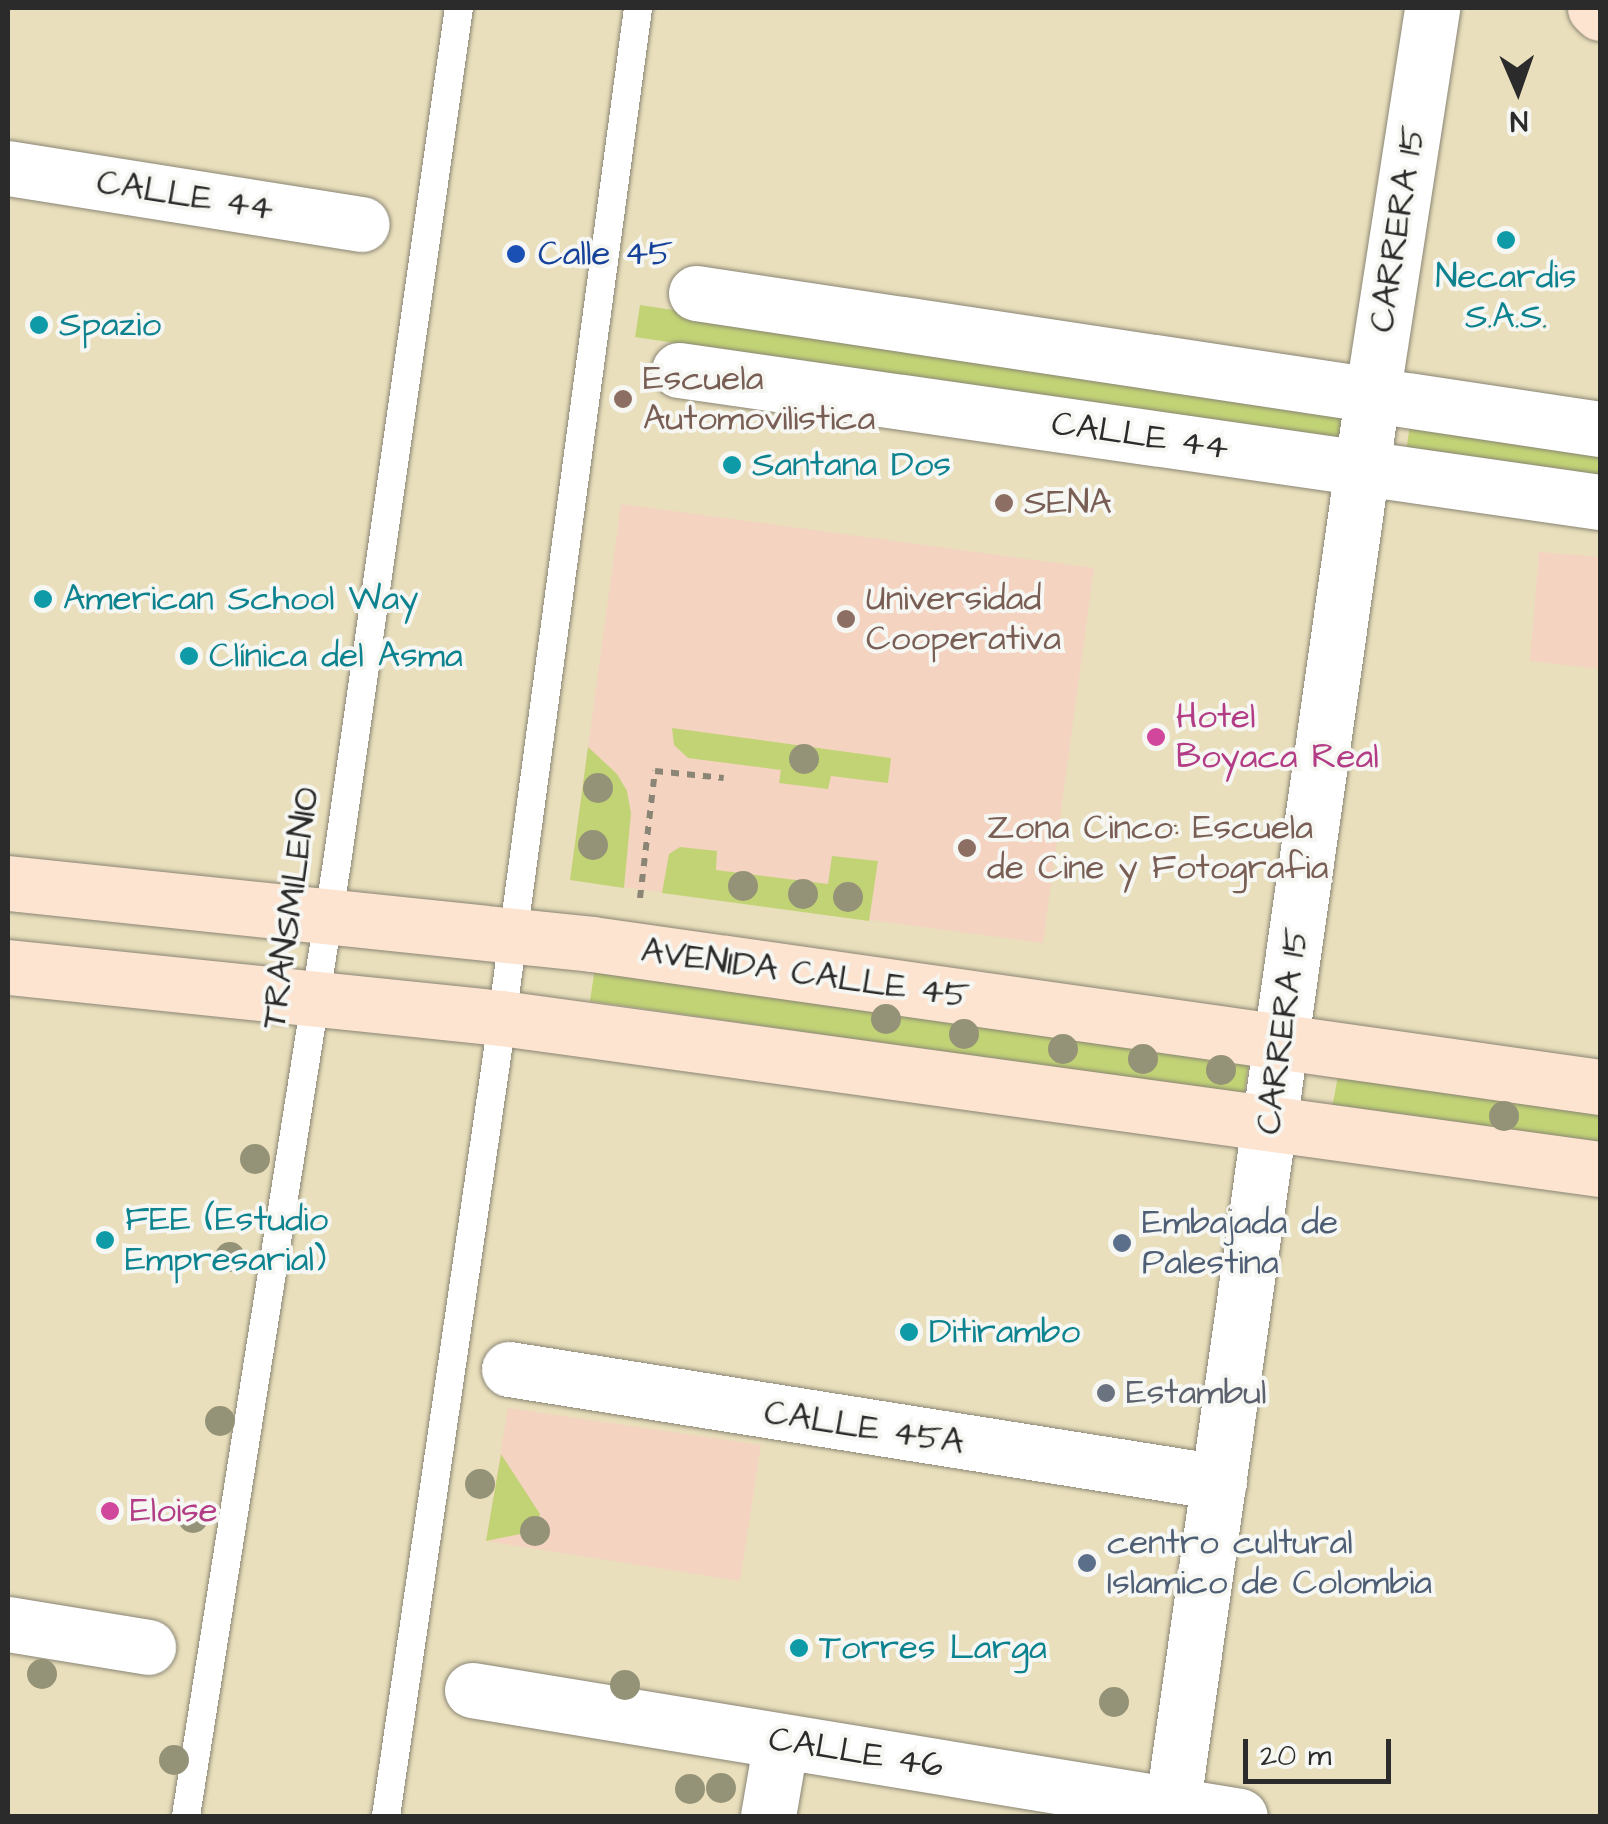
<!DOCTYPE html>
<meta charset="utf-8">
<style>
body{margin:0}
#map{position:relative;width:1608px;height:1824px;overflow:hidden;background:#e9dfbc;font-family:"Architects Daughter",sans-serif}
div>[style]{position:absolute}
.built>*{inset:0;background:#f4d3c1}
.green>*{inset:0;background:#c2d376}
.path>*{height:6px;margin-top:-3px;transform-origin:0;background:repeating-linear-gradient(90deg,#8a8574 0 8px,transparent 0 16px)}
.roads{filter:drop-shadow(0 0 2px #8a8574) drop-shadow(0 0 2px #8a8574)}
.lane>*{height:28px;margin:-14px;padding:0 14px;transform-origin:14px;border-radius:14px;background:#fff}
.street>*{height:55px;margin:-27.5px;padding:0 27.5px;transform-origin:27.5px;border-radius:27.5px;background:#fff}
.secondary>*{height:55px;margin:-27.5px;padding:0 27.5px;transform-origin:27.5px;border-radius:27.5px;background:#fde4d1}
.trees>*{width:30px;height:30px;margin:-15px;border-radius:50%;background:#959377}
.dots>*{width:28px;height:28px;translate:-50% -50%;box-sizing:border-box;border:5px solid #f6f6f2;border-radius:50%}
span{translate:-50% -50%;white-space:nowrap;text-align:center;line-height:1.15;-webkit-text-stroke:8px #f6f6f2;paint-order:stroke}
.street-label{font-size:35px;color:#2b2b2b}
.transit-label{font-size:35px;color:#164399}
.left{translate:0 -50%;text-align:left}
.culture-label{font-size:35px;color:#0d838f}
.education-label{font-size:35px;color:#785e54}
.hotel-label{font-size:35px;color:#b23c85}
.service-label{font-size:35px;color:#4e5e75}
.worship-label{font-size:35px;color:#5b616d}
.frame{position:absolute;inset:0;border:10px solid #2b2b2b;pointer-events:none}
.north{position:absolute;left:1468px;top:40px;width:100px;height:100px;-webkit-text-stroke:8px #f6f6f2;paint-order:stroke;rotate:178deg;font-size:28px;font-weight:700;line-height:40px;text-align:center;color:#2b2b2b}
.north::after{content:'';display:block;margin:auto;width:35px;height:45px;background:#2b2b2b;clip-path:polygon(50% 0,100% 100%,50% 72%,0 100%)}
.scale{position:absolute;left:1243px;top:1739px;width:148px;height:45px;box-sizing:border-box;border:5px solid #2b2b2b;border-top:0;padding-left:12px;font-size:30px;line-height:35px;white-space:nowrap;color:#2b2b2b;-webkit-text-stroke:8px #f6f6f2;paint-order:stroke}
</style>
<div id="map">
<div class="built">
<div style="clip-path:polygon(621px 504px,1094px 568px,1043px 943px,570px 880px)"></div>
<div style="clip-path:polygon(1539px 552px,1600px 557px,1600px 669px,1530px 661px)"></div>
<div style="clip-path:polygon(508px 1408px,761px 1445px,740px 1581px,486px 1541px)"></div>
</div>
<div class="green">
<div style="clip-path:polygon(640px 305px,1352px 412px,1346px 444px,635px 337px)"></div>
<div style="clip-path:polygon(1411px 418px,1600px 444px,1600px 486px,1405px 459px)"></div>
<div style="clip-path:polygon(672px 728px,891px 758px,888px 783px,831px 776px,828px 789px,779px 783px,781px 770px,688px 758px,674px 745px)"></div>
<div style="clip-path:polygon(588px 747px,617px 774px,627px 791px,631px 813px,624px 888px,570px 880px)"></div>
<div style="clip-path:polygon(680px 847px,717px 851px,716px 870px,828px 884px,832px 856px,878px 861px,869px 921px,662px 893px,669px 854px)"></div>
<div style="clip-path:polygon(595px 967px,1249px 1061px,1244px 1095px,590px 1001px)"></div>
<div style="clip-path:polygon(1339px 1071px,1600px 1110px,1600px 1155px,1331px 1113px)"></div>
<div style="clip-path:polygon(501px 1454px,540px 1514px,535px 1531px,486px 1541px)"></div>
</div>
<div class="path">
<div style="left:640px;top:898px;width:128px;rotate:-83.3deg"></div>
<div style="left:655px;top:771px;width:69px;rotate:5.8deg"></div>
</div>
<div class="roads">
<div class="lane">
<div style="left:186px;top:1816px;width:972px;rotate:-81deg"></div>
<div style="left:338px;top:856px;width:857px;rotate:-81.88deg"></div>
<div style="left:386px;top:1816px;width:761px;rotate:-81.69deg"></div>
<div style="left:496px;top:1063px;width:1065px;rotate:-82.33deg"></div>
</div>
<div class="street">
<div style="left:8px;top:168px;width:358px;rotate:9deg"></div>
<div style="left:696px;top:293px;width:914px;rotate:8.56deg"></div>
<div style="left:679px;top:370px;width:930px;rotate:8.16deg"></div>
<div style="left:509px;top:1369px;width:719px;rotate:9.04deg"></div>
<div style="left:8px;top:1624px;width:142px;rotate:9.3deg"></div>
<div style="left:472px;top:1690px;width:778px;rotate:9.32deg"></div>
<div style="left:768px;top:1816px;width:76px;rotate:-80.2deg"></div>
<div style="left:1171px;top:1816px;width:1433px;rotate:-81.94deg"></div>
<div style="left:1372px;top:397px;width:394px;rotate:-81.2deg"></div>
</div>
<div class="secondary">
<div style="left:1595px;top:8px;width:7px;rotate:45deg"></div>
<div style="left:8px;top:883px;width:587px;rotate:5.96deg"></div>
<div style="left:592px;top:944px;width:1018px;rotate:8.07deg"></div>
<div style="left:8px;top:967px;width:496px;rotate:5.9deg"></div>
<div style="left:501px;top:1018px;width:1109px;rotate:7.82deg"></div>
</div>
</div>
<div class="trees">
<div style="left:804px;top:759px"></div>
<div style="left:598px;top:788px"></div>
<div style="left:593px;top:845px"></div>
<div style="left:743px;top:886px"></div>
<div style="left:803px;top:894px"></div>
<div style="left:848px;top:897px"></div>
<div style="left:886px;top:1019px"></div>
<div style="left:964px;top:1034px"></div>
<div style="left:1063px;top:1049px"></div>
<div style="left:1143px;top:1059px"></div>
<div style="left:1221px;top:1070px"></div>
<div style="left:1504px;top:1116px"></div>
<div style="left:255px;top:1159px"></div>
<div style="left:230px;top:1257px"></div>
<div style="left:220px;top:1421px"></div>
<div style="left:480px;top:1484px"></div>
<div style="left:193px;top:1518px"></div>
<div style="left:535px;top:1531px"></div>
<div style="left:42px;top:1674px"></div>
<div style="left:625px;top:1685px"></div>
<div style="left:1114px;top:1702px"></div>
<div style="left:174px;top:1760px"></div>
<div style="left:721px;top:1788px"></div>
<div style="left:690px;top:1789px"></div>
</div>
<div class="dots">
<div style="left:1506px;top:240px;background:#0f9aa8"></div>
<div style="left:516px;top:254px;background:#1a4fb4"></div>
<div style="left:39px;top:325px;background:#0f9aa8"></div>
<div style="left:623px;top:399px;background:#8d6e63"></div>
<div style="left:732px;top:465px;background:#0f9aa8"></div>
<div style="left:1004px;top:503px;background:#8d6e63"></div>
<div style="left:43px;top:599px;background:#0f9aa8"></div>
<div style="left:846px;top:619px;background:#8d6e63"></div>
<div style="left:189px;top:656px;background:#0f9aa8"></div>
<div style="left:1156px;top:737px;background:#d1479c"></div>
<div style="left:967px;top:848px;background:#8d6e63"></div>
<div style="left:105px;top:1240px;background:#0f9aa8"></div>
<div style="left:1122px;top:1243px;background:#5c6f8a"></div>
<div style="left:909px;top:1332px;background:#0f9aa8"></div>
<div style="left:1106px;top:1393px;background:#6b7280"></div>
<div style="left:110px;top:1511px;background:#d1479c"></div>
<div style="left:1087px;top:1563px;background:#5c6f8a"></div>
<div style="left:799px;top:1648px;background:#0f9aa8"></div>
</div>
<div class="street-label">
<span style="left:185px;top:196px;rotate:9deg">CALLE 44</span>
<span style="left:1398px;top:229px;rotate:-81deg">CARRERA 15</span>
<span style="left:1140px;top:436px;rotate:8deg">CALLE 44</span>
<span style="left:291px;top:908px;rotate:-82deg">TRANSMILENIO</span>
<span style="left:805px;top:974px;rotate:8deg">AVENIDA CALLE 45</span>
<span style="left:1283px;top:1031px;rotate:-82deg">CARRERA 15</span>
<span style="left:864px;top:1428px;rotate:9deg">CALLE 45A</span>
<span style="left:856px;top:1753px;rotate:9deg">CALLE 46</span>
</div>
<div class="transit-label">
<span class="left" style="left:538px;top:254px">Calle 45</span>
</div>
<div class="culture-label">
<span style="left:1506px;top:297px">Necardis<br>S.A.S.</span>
<span class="left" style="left:59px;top:325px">Spazio</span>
<span class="left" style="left:752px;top:465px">Santana Dos</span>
<span class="left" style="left:63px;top:599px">American School Way</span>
<span class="left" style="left:209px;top:656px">Clínica del Asma</span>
<span class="left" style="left:125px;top:1240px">FEE (Estudio<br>Empresarial)</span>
<span class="left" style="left:929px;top:1332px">Ditirambo</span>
<span class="left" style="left:819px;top:1648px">Torres Larga</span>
</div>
<div class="education-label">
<span class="left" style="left:643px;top:399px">Escuela<br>Automovilistica</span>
<span class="left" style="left:1024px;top:503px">SENA</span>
<span class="left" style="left:866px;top:619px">Universidad<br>Cooperativa</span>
<span class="left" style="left:987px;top:848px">Zona Cinco: Escuela<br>de Cine y Fotografia</span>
</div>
<div class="hotel-label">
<span class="left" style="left:1176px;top:737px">Hotel<br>Boyaca Real</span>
<span class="left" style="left:130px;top:1511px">Eloise</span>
</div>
<div class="service-label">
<span class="left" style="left:1142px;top:1243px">Embajada de<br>Palestina</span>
<span class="left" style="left:1107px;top:1563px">centro cultural<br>Islamico de Colombia</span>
</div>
<div class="worship-label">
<span class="left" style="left:1126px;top:1393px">Estambul</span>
</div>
<div class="frame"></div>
<div class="north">N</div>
<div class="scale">20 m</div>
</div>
